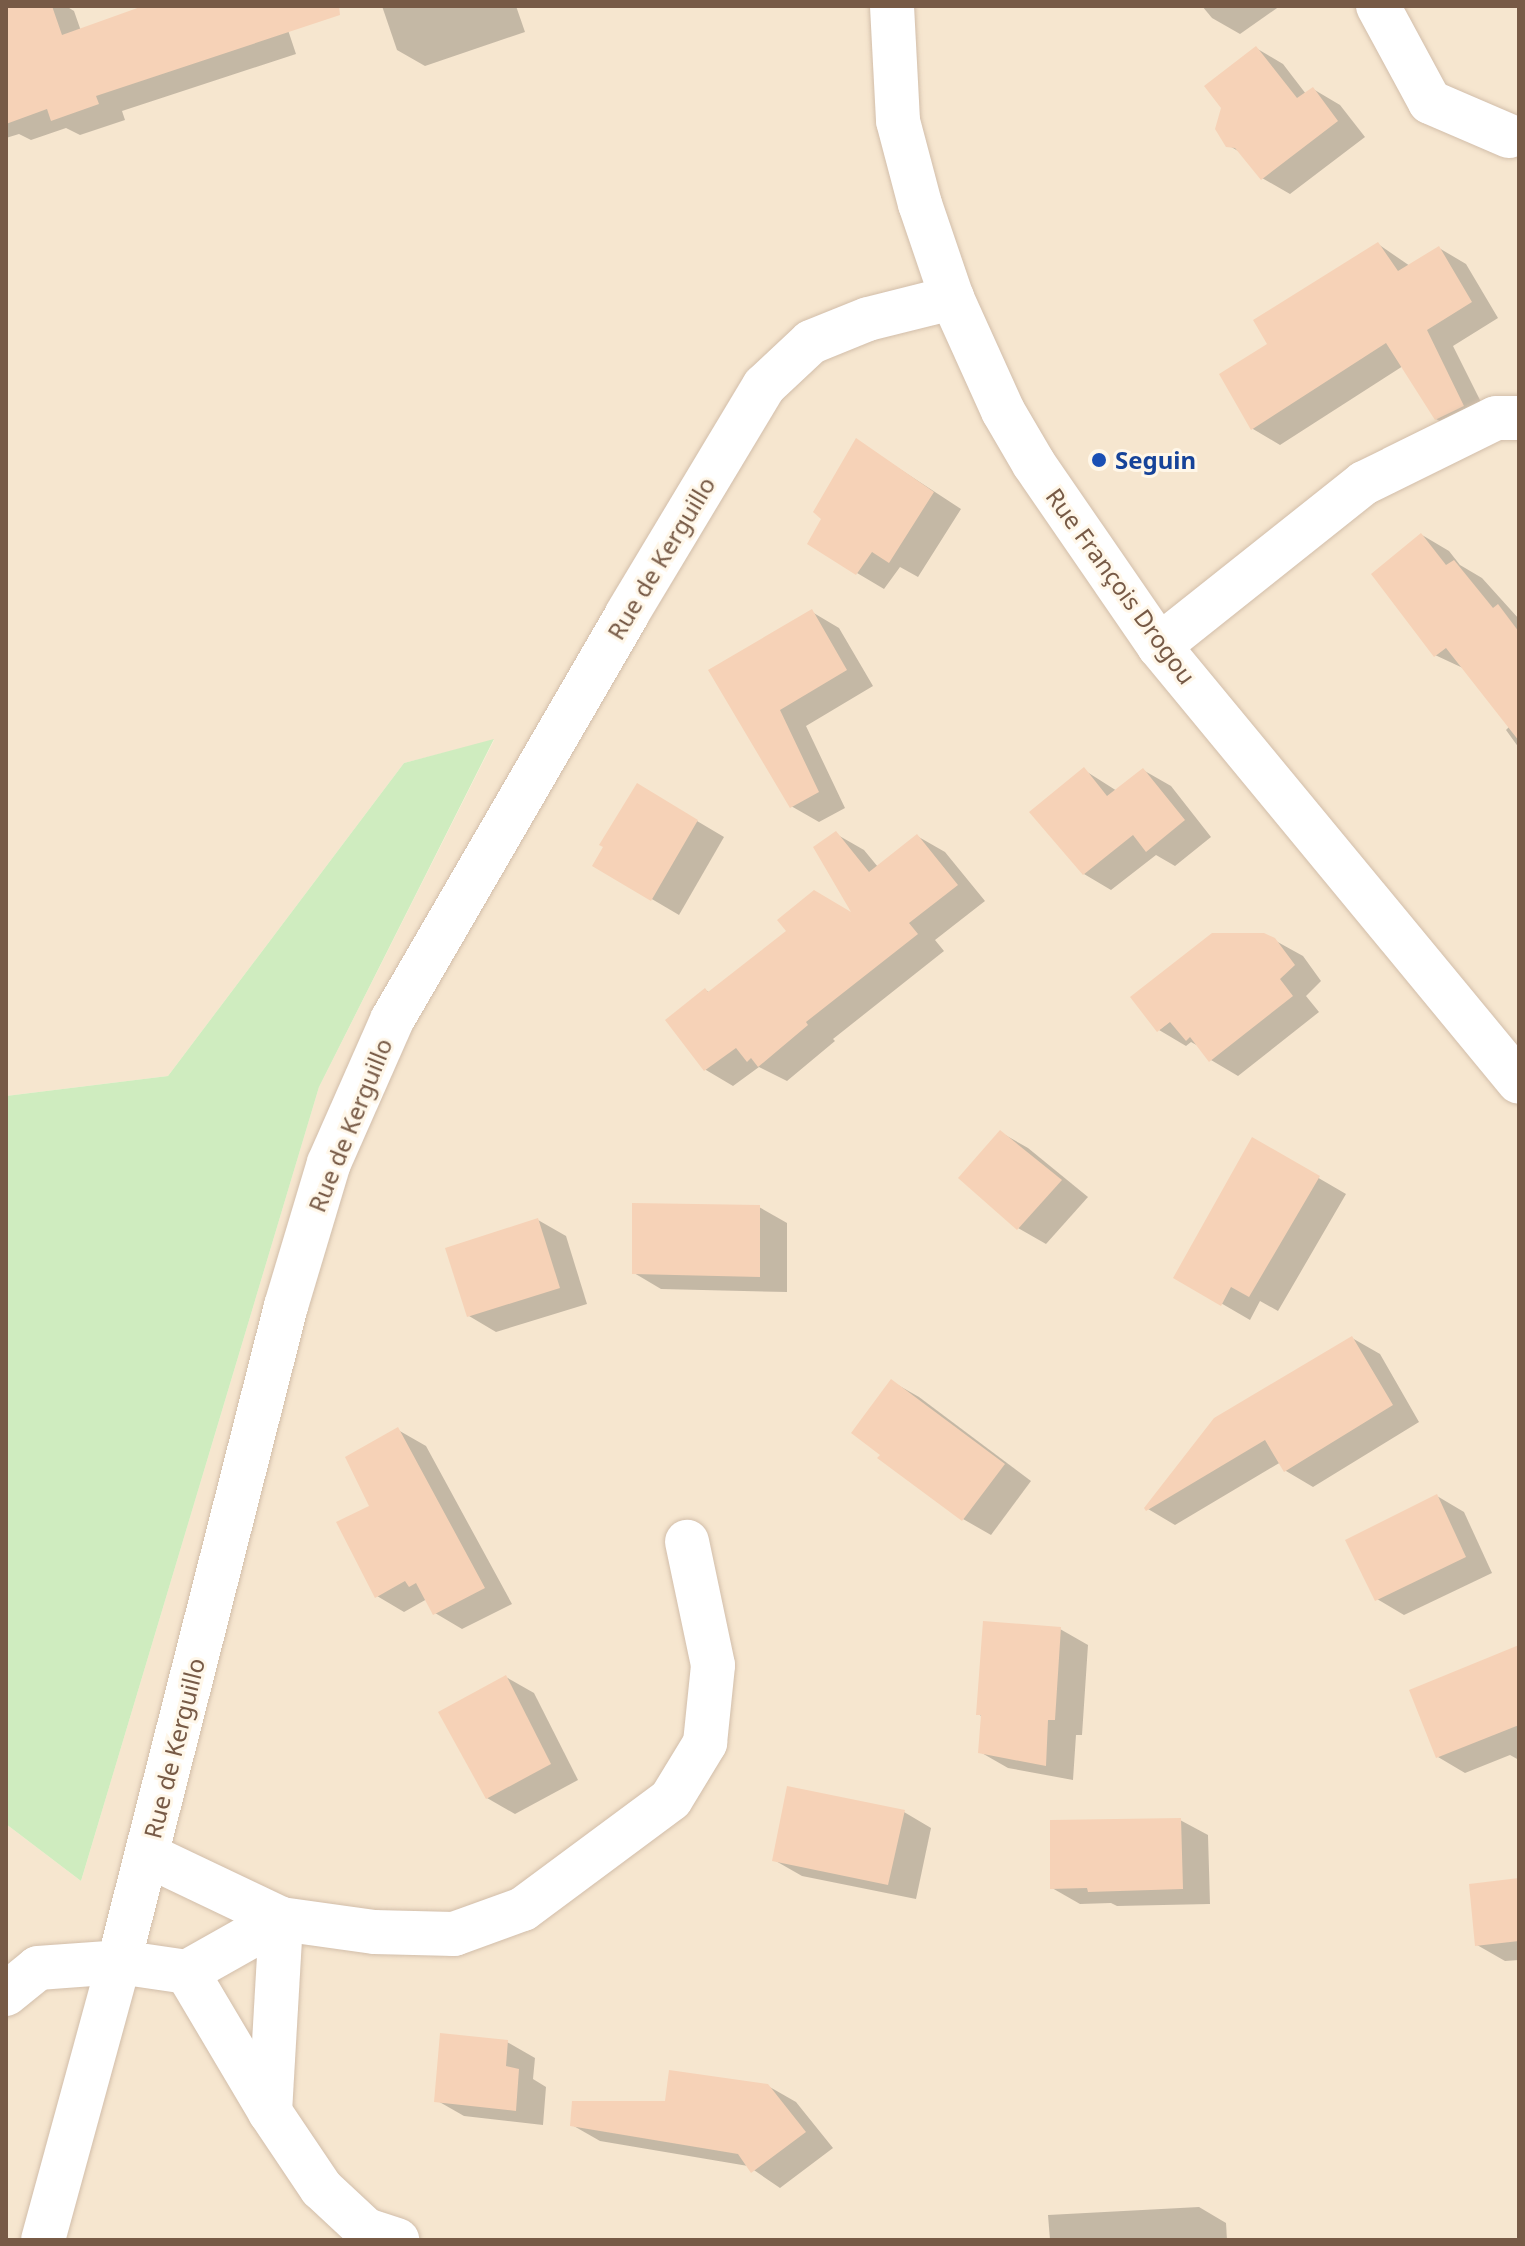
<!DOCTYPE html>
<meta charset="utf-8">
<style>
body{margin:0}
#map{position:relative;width:1525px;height:2246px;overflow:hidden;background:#fef4e1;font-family:"Noto Sans",sans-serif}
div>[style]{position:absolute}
.residential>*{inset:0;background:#f6e6cf}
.green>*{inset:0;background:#cfecbf}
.shadow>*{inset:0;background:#0003}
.building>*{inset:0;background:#f6d2b7}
.roads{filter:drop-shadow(0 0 2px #d2beaa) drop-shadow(0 0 2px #d2beaa)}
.minor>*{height:44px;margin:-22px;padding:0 22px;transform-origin:22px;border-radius:22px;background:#fff}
.dots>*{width:22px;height:22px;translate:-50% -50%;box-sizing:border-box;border:4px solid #fff7e9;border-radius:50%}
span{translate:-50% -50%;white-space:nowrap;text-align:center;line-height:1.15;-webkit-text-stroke:6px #fff7e9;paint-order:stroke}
.transit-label{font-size:24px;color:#164399;font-weight:700}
.left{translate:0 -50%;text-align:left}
.street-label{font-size:24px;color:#775a46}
.frame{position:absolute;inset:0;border:8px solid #775a46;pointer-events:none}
</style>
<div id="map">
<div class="residential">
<div style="clip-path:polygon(6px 6px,1519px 6px,1519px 2240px,6px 2240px,6px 1824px,81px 1881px,319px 1087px,494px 740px,404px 763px,168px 1076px,6px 1096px)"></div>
</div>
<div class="green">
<div style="clip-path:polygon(494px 739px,319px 1087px,81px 1881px,6px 1824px,6px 1096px,168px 1076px,404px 763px)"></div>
</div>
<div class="shadow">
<div style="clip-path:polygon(14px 6px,66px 6px,74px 11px,81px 31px,149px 6px,280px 6px,296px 54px,122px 111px,125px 120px,80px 135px,66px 128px,31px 140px,19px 134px,6px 138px,6px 9px)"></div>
<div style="clip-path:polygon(382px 6px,516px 6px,525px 32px,425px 66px,397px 50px)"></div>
<div style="clip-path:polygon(1202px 6px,1280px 6px,1240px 34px,1212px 18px)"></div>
<div style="clip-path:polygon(1256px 48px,1283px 64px,1306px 94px,1313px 89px,1340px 105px,1365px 137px,1290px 194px,1262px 178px,1243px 154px,1228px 145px)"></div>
<div style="clip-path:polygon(1378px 244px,1410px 266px,1439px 248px,1466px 264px,1498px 318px,1453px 346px,1491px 422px,1464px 435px,1436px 419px,1403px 366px,1280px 445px,1253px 429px,1221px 375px,1270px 345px)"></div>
<div style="clip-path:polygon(857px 441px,961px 509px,918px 577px,900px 567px,884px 589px,857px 573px)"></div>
<div style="clip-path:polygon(1422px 535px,1449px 551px,1460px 565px,1482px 578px,1519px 619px,1519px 748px,1506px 730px,1510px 726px,1465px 669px,1435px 655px)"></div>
<div style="clip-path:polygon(812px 612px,839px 628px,873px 686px,806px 726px,845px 808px,819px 822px,791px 806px,711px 671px)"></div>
<div style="clip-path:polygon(1084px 770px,1117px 791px,1143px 770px,1171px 786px,1211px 837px,1175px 866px,1156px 855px,1111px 890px,1084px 874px)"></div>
<div style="clip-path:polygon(638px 786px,724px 837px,679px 915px,594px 865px)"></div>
<div style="clip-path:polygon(836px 834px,864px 850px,878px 867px,917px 836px,945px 852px,985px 901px,935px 940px,944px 951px,833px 1039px,835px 1041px,787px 1081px,759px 1067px,733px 1086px,706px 1070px,668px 1020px,705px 990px,711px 993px,856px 917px)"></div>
<div style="clip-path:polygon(1274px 940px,1303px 956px,1321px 981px,1306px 996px,1319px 1012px,1238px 1076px,1211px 1060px,1200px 1047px,1191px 1042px,1186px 1046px,1159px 1030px)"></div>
<div style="clip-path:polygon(1000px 1132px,1028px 1148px,1088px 1197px,1046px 1244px,1018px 1228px)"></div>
<div style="clip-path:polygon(1253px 1140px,1346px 1194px,1278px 1311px,1260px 1301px,1250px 1320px,1176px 1277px)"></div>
<div style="clip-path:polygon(759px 1207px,787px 1223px,787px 1292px,661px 1289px,634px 1273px)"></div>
<div style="clip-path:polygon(538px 1220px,566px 1236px,587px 1304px,496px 1332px,469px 1316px)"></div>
<div style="clip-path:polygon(1352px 1338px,1380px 1354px,1419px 1422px,1313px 1487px,1286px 1471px,1281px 1462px,1175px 1525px,1148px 1509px)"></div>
<div style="clip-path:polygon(891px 1381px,919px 1397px,1031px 1481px,991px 1535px,963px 1519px)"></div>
<div style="clip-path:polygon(398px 1430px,426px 1446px,512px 1604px,462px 1629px,435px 1613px,427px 1599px,404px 1612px,377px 1596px,371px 1507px)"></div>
<div style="clip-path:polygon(1437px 1496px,1464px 1512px,1492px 1573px,1404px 1615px,1377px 1599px)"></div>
<div style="clip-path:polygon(1060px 1629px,1088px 1645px,1082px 1735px,1076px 1735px,1073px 1780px,1008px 1768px,980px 1752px,983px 1717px,978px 1714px)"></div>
<div style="clip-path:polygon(1519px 1648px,1519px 1760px,1510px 1755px,1465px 1773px,1438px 1757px)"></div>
<div style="clip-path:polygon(506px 1677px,534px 1693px,578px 1780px,515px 1814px,487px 1798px)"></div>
<div style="clip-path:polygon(904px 1812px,931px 1828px,916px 1899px,802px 1876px,774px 1860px)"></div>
<div style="clip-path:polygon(1180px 1820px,1208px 1835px,1210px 1904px,1117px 1906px,1111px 1903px,1080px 1904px,1052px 1888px)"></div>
<div style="clip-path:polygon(1519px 1881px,1519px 1960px,1505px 1961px,1477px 1945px)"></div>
<div style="clip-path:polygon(507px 2042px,535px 2058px,533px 2079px,546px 2087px,543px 2125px,464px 2116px,436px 2100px)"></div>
<div style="clip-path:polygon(768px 2086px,796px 2102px,833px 2148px,780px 2188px,748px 2166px,600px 2141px,572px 2125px,667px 2103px)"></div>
<div style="clip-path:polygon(1199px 2207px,1226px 2223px,1227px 2240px,1050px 2240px,1048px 2215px)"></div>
</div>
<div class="building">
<div style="clip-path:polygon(6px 6px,52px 6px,62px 35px,143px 6px,339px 6px,340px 15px,96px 96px,99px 104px,51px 121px,47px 109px,6px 124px)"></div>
<div style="clip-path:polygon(1256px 46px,1297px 98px,1313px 87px,1338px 121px,1261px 180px,1235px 148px,1226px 147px,1215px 129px,1221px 108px,1204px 86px)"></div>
<div style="clip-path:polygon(1378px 242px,1398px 271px,1439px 246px,1472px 302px,1427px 330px,1464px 406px,1435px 420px,1386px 343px,1251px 430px,1219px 374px,1267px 344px,1253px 320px)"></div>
<div style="clip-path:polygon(856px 438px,934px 492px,889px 563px,872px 552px,856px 575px,807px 544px,821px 519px,813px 512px)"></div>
<div style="clip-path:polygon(1421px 533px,1446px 565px,1454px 560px,1493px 608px,1498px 604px,1519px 632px,1519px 741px,1446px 648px,1434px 657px,1371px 574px)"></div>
<div style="clip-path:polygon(812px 609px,847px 670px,780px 710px,819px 792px,790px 808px,708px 670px)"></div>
<div style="clip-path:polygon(1084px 767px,1107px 796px,1143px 768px,1185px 820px,1146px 852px,1133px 835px,1083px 875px,1029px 812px)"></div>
<div style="clip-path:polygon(637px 783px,698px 820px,651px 901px,592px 866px,603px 847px,599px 845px)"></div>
<div style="clip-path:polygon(836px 831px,869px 872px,917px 834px,958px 885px,909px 923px,918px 934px,806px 1022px,808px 1025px,758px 1067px,751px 1058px,747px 1062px,736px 1048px,704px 1071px,665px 1020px,705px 988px,708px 992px,786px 931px,777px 920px,814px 890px,851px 912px,813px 847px)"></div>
<div style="clip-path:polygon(1212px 933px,1264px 933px,1275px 938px,1295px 965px,1280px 979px,1293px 996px,1209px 1062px,1190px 1037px,1186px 1041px,1170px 1022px,1157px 1032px,1130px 997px)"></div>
<div style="clip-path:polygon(1000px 1130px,1062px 1180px,1017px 1230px,958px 1178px)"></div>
<div style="clip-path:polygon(1252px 1137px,1320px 1176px,1249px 1297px,1231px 1287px,1221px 1306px,1173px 1278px)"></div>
<div style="clip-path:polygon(632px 1203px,760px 1205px,760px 1277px,632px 1274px)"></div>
<div style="clip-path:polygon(538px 1218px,560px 1288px,467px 1317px,445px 1248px)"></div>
<div style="clip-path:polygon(1352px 1336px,1393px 1405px,1284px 1472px,1265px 1440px,1146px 1511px,1144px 1508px,1214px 1418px)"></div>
<div style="clip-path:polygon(891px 1379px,1005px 1464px,962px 1521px,877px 1458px,880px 1455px,851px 1433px)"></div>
<div style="clip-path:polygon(398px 1427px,485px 1588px,433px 1615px,416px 1583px,409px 1587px,405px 1581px,375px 1598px,336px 1522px,369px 1506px,345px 1457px)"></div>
<div style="clip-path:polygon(1437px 1494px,1466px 1557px,1375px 1601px,1345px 1540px)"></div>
<div style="clip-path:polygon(983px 1621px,1061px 1627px,1055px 1720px,1048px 1720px,1046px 1766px,978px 1753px,981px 1715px,976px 1715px)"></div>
<div style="clip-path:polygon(1519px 1645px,1519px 1725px,1436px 1758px,1409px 1690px)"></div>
<div style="clip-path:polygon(506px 1675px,551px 1764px,486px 1799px,438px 1712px)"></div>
<div style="clip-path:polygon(787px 1786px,905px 1810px,888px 1885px,772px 1861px)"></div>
<div style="clip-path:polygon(1181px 1818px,1183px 1889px,1088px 1892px,1087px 1888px,1050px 1889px,1050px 1820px)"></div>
<div style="clip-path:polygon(1519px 1878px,1519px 1941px,1475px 1946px,1469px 1884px)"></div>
<div style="clip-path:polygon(440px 2033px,508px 2040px,506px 2066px,519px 2069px,516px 2111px,434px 2102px)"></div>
<div style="clip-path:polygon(669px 2070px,768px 2084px,806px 2132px,751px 2173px,738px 2154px,570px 2126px,572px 2101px,665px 2101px)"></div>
</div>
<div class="roads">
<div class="minor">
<div style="left:892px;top:6px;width:115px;rotate:87deg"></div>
<div style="left:898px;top:121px;width:86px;rotate:75.2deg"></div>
<div style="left:920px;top:204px;width:99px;rotate:71.2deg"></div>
<div style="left:952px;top:298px;width:124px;rotate:65.7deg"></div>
<div style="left:1003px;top:411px;width:61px;rotate:59.7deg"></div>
<div style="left:1034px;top:464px;width:221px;rotate:55.5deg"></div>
<div style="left:1159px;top:646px;width:565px;rotate:50.45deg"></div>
<div style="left:1378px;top:6px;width:109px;rotate:61.6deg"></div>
<div style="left:1430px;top:102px;width:86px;rotate:23.3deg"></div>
<div style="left:1159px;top:646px;width:262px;rotate:-38.5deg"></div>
<div style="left:1364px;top:483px;width:147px;rotate:-26.2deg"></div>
<div style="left:1496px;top:418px;width:23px"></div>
<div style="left:147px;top:1855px;width:148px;rotate:25.5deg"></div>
<div style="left:281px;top:1919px;width:94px;rotate:8deg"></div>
<div style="left:374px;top:1932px;width:80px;rotate:1.4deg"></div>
<div style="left:454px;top:1934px;width:73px;rotate:-19.9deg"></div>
<div style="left:523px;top:1909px;width:184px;rotate:-36.6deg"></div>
<div style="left:671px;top:1799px;width:66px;rotate:-58.7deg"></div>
<div style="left:705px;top:1743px;width:78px;rotate:-84.1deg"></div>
<div style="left:713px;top:1665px;width:126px;rotate:-101.9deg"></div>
<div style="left:187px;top:1972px;width:163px;rotate:59.3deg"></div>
<div style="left:270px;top:2112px;width:92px;rotate:56.1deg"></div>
<div style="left:321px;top:2188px;width:62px;rotate:43deg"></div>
<div style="left:366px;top:2230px;width:33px;rotate:18deg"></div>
<div style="left:6px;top:1994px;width:41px;rotate:-39.1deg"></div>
<div style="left:38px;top:1968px;width:81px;rotate:-4.2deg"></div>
<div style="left:119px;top:1962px;width:69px;rotate:8.4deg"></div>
<div style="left:187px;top:1972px;width:108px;rotate:-29.4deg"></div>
<div style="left:270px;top:2112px;width:193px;rotate:-86.7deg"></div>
<div style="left:43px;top:2240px;width:288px;rotate:-74.7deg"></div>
<div style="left:119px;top:1962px;width:677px;rotate:-75.72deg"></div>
<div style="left:286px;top:1306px;width:149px;rotate:-73.3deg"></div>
<div style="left:329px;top:1163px;width:156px;rotate:-66.2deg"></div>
<div style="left:392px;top:1020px;width:469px;rotate:-59.9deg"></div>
<div style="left:627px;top:614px;width:266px;rotate:-59deg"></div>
<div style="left:764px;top:386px;width:64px;rotate:-43.1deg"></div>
<div style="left:811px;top:342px;width:61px;rotate:-22deg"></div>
<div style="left:868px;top:319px;width:87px;rotate:-14deg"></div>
</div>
</div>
<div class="dots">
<div style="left:1099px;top:460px;background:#1a4fb4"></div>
</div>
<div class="transit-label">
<span class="left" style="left:1115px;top:460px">Seguin</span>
</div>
<div class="street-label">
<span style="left:661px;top:558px;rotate:-59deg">Rue de Kerguillo</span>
<span style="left:1121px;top:586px;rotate:54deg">Rue François Drogou</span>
<span style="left:350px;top:1125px;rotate:-68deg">Rue de Kerguillo</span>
<span style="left:174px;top:1748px;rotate:-76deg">Rue de Kerguillo</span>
</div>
<div class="frame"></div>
</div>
